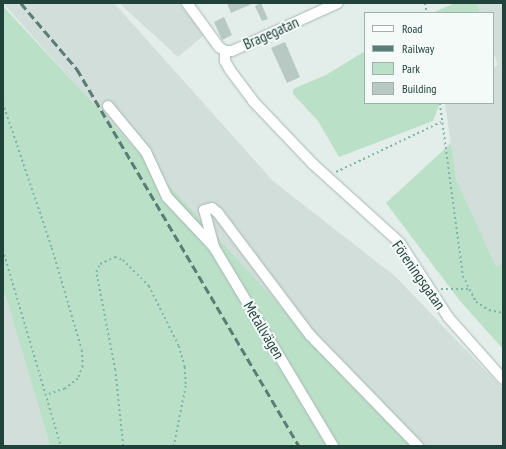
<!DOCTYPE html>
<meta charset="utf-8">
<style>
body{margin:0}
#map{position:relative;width:506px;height:449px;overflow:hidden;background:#e3eeea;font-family:"PT Sans Narrow",sans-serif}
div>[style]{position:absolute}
.built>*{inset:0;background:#d1ded9}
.green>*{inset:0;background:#bae0c7}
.building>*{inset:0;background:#b8c9c3}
.path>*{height:1.5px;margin-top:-0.75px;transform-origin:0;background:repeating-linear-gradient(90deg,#81b4a8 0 2px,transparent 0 5px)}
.roads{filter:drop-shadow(0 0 1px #a5b7b2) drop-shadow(0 0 1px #a5b7b2)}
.minor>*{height:10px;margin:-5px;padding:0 5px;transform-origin:5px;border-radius:5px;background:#fff}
.rail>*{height:2.5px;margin-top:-1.25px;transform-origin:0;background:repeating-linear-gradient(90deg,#5c7c76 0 8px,transparent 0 12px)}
span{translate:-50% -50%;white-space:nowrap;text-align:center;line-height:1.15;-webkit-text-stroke:4px #f4faf7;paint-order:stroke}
.street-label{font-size:15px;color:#21413b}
.frame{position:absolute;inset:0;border:4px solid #21413b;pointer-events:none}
.legend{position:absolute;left:364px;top:12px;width:130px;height:92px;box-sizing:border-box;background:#f4faf7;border:1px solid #a0b0ac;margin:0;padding:5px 7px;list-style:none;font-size:12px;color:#21413b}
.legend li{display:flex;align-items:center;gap:8px;height:20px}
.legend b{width:20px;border:1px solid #a0b0ac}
</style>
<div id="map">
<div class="built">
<div style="clip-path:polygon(3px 3px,114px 3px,273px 181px,396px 277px,503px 389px,503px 446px,416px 446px,335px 365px,117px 131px)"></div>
<div style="clip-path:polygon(119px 3px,179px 3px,204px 35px,178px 57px)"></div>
<div style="clip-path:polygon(477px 3px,503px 3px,503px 263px,496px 268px,456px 179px,445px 103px,493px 103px,493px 68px,498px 65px,493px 51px,493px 13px,480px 13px)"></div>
<div style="clip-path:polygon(3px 287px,50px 446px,3px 446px)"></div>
</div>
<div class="green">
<div style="clip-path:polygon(455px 3px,477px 3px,480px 13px,432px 13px)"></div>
<div style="clip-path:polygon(3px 6px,335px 365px,416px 446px,50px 446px,3px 287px)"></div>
<div style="clip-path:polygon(365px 51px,365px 103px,440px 103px,433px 121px,339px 157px,318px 121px,293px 94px,293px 89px,326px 75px)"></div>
<div style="clip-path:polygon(451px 143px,456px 179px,496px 267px,503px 263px,503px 349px,460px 301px,386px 203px)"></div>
</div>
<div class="building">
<div style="clip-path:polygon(227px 3px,254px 3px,231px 13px)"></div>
<div style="clip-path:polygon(261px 3px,268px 19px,262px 21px,255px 6px)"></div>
<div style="clip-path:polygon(224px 17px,232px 35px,222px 40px,214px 22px)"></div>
<div style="clip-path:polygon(285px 42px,300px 77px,287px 83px,271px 48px)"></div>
</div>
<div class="path">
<div style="left:425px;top:3px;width:10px;rotate:79deg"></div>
<div style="left:3px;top:103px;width:153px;rotate:71.3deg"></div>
<div style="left:52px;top:248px;width:106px;rotate:73.6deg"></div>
<div style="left:82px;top:350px;width:16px;rotate:86deg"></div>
<div style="left:83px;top:366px;width:14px;rotate:111deg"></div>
<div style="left:78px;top:379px;width:16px;rotate:142deg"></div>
<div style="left:65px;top:389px;width:20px;rotate:162deg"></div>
<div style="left:440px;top:103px;width:175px;rotate:82.4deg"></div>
<div style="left:463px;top:276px;width:29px;rotate:63deg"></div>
<div style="left:476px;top:302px;width:15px;rotate:32deg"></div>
<div style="left:489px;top:310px;width:14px;rotate:12deg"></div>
<div style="left:336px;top:172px;width:116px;rotate:-25.5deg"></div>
<div style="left:3px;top:250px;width:204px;rotate:73.5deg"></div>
<div style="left:441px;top:289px;width:28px"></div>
<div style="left:123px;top:446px;width:76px;rotate:-96deg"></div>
<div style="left:115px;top:370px;width:100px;rotate:-101deg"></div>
<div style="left:96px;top:272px;width:9px;rotate:-63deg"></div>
<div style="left:100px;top:264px;width:17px;rotate:-25deg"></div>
<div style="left:115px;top:257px;width:9px;rotate:21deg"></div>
<div style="left:123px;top:260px;width:37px;rotate:45deg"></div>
<div style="left:149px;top:286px;width:67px;rotate:63.4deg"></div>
<div style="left:179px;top:346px;width:22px;rotate:74deg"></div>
<div style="left:185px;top:367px;width:19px;rotate:87deg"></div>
<div style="left:186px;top:386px;width:61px;rotate:101.3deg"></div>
</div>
<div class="roads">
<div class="minor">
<div style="left:187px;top:3px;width:54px;rotate:54deg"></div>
<div style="left:219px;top:47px;width:7px;rotate:34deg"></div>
<div style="left:225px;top:51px;width:10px;rotate:90deg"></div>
<div style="left:225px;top:61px;width:10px;rotate:61deg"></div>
<div style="left:230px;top:70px;width:39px;rotate:53deg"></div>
<div style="left:253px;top:101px;width:87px;rotate:46.4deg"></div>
<div style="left:313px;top:164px;width:118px;rotate:42.2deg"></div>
<div style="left:400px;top:243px;width:88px;rotate:57deg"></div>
<div style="left:448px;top:317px;width:83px;rotate:48.4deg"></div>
<div style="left:225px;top:51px;width:7px"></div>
<div style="left:232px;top:51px;width:116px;rotate:-24.4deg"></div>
<div style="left:108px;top:106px;width:60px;rotate:50.4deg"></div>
<div style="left:146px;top:152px;width:50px;rotate:65deg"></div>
<div style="left:167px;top:197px;width:69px;rotate:46.8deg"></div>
<div style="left:333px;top:446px;width:232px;rotate:-120.9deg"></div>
<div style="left:214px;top:247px;width:38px;rotate:-105deg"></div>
<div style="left:204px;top:210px;width:8px;rotate:-14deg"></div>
<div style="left:212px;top:208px;width:8px;rotate:40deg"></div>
<div style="left:218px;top:213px;width:153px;rotate:53deg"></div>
<div style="left:310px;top:335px;width:155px;rotate:45.8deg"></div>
</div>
</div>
<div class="rail">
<div style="left:21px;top:3px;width:87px;rotate:49.7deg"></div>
<div style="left:77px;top:69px;width:438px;rotate:59.5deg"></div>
</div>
<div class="street-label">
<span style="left:271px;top:33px;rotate:-24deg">Bragegatan</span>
<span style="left:419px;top:275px;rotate:55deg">Föreningsgatan</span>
<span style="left:264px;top:330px;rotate:59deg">Metallvägen</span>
</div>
<div class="frame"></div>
<ul class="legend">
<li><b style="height:5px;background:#fff"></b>Road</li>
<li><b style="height:5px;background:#5c7c76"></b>Railway</li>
<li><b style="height:11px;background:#bae0c7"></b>Park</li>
<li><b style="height:11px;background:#b8c9c3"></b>Building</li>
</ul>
</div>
